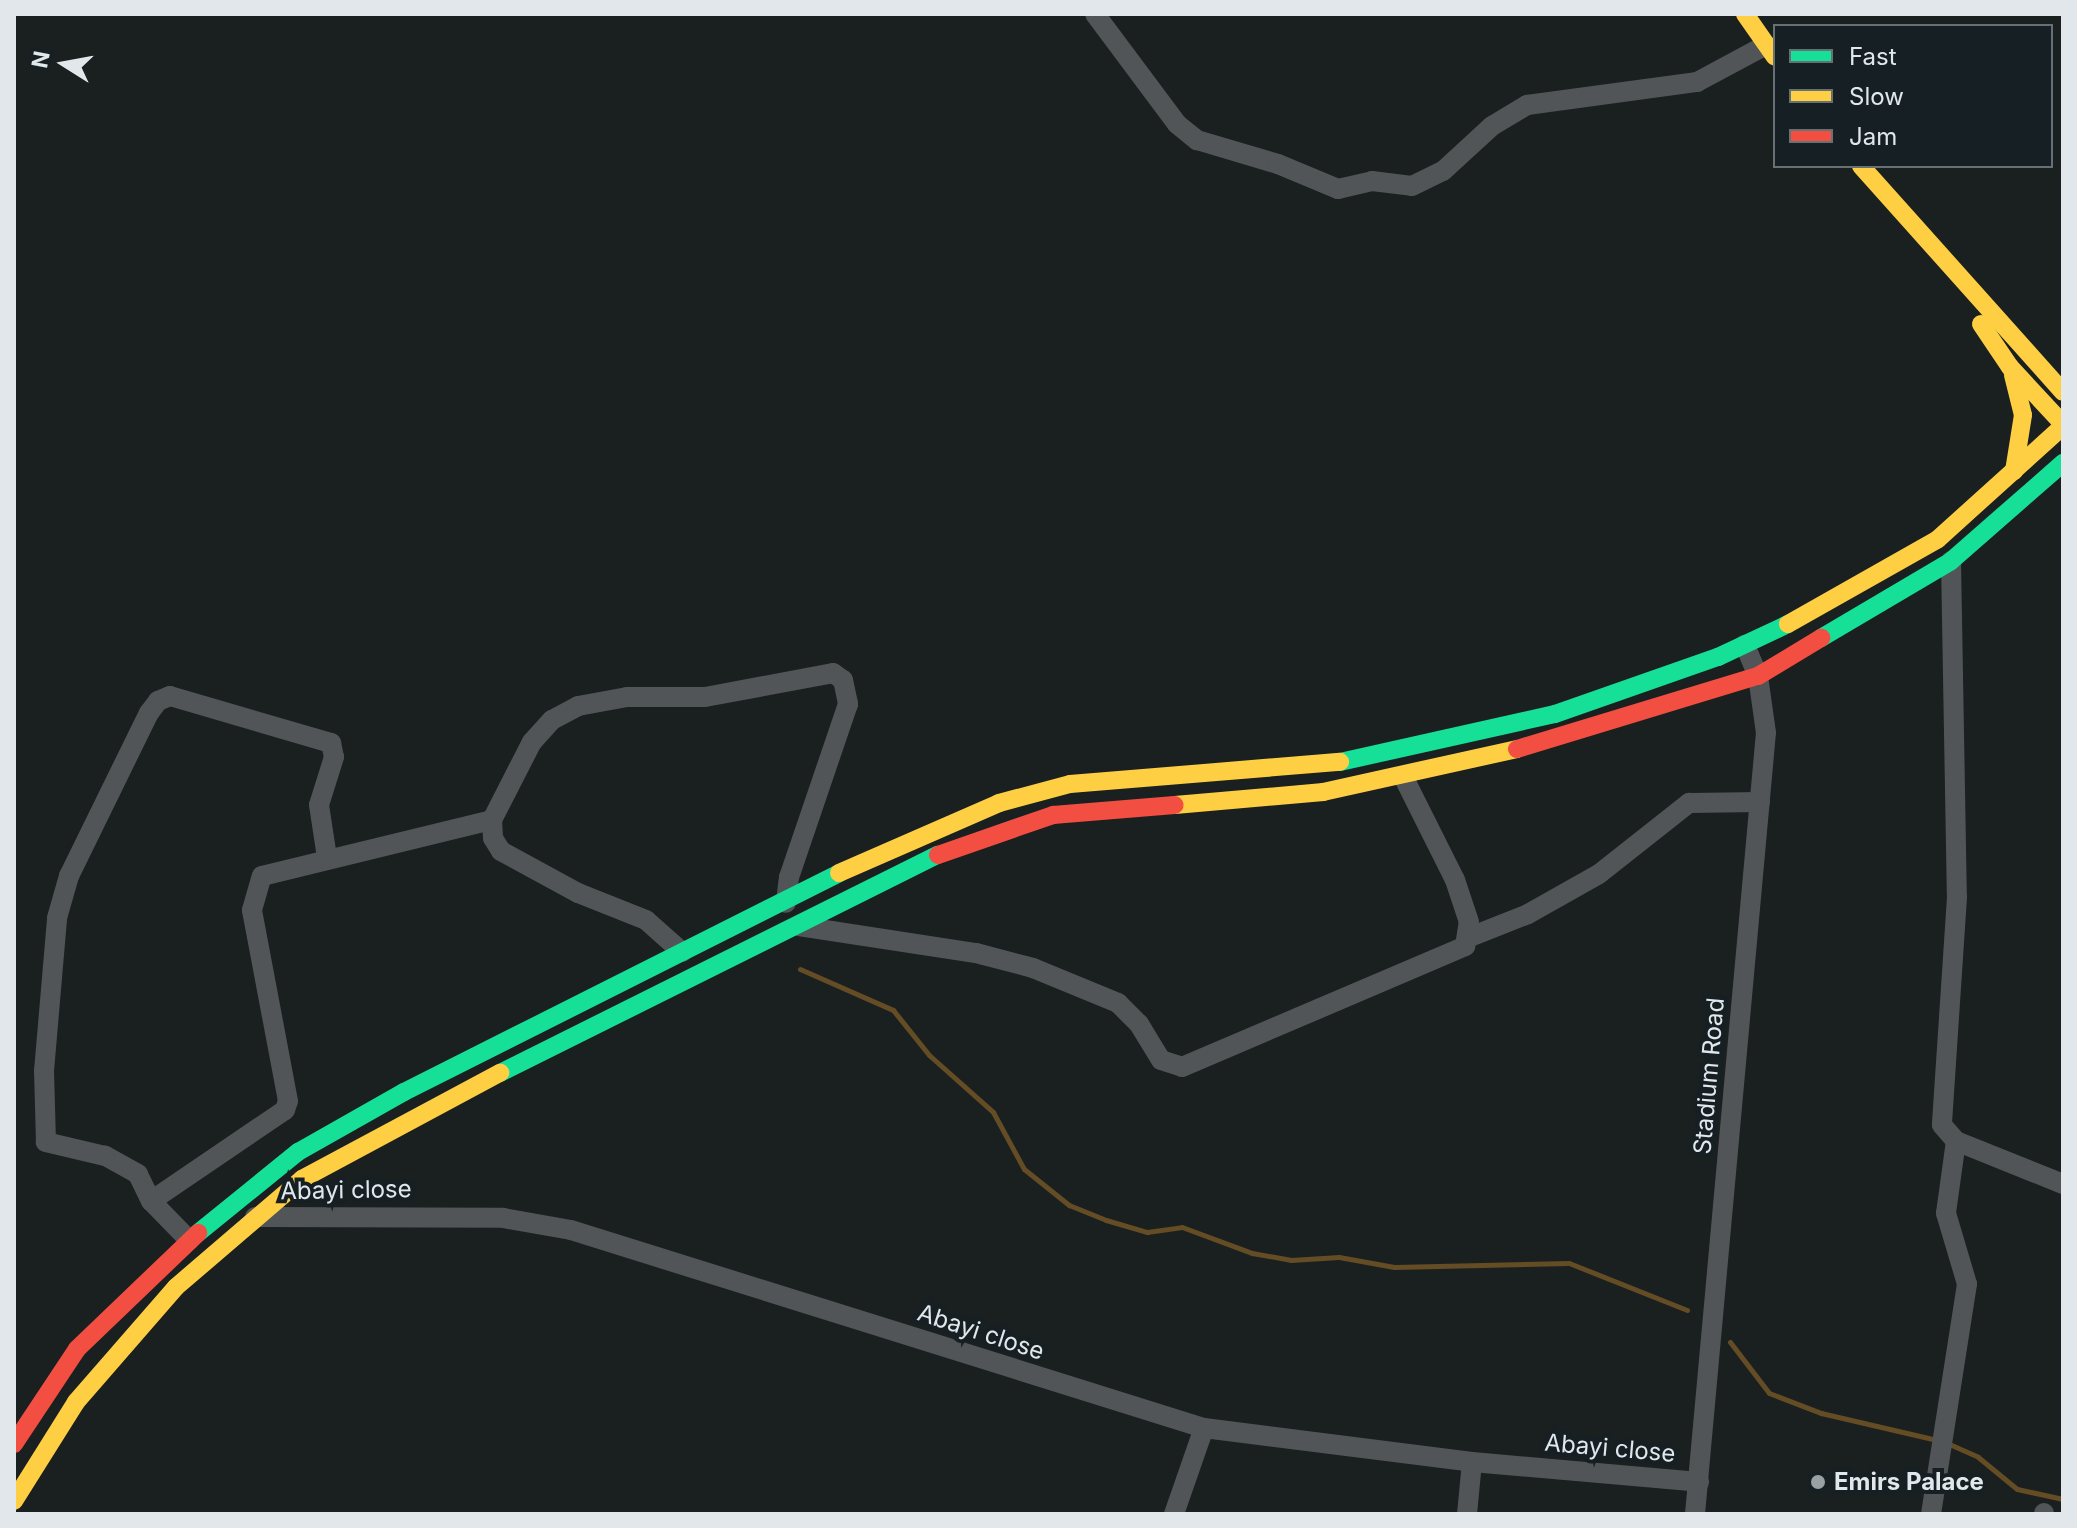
<!DOCTYPE html>
<style>
body{margin:0}
#map{position:relative;width:2077px;height:1528px;overflow:hidden;background:#1a1f20;font-family:Inter,sans-serif}
div>[style]{position:absolute}
.stream>*{height:5px;margin:-2.5px;padding:0 2.5px;transform-origin:2.5px;border-radius:2.5px;background:#644c25}
.street>*{height:20px;margin:-10px;padding:0 10px;transform-origin:10px;border-radius:10px;background:#515557}
.fast>*{height:18px;margin:-9px;padding:0 9px;transform-origin:9px;border-radius:9px;background:#16e098}
.slow>*{height:18px;margin:-9px;padding:0 9px;transform-origin:9px;border-radius:9px;background:#ffcf43}
.jam>*{height:18px;margin:-9px;padding:0 9px;transform-origin:9px;border-radius:9px;background:#f24e42}
.dots>*{width:22px;height:22px;translate:-50% -50%;box-sizing:border-box;border:4px solid #162024;border-radius:50%}
span{translate:-50% -50%;white-space:nowrap;text-align:center;line-height:1.15;-webkit-text-stroke:8px #162024;paint-order:stroke}
.street-label{font-size:24px;color:#e1e7ea}
.poi-label{font-size:24px;color:#e1e7ea;font-weight:700}
.left{translate:0 -50%;text-align:left}
.frame{position:absolute;inset:0;border:16px solid #e1e7ea;pointer-events:none}
.legend{position:absolute;left:1773px;top:24px;width:280px;height:144px;box-sizing:border-box;background:#162024;border:2px solid #677073;margin:0;padding:10px 14px;list-style:none;font-size:24px;color:#e1e7ea}
.legend li{display:flex;align-items:center;gap:16px;height:40px}
.legend b{width:40px;border:2px solid #677073}
.north{position:absolute;left:24px;top:24px;width:80px;height:80px;-webkit-text-stroke:6px #162024;paint-order:stroke;rotate:281deg;font-size:22px;font-weight:700;line-height:32px;text-align:center;color:#e1e7ea}
.north::after{content:'';display:block;margin:auto;width:28px;height:36px;background:#e1e7ea;clip-path:polygon(50% 0,100% 100%,50% 72%,0 100%)}
</style>
<div id="map">
<div class="stream">
<div style="left:800px;top:969px;width:102px;rotate:23.8deg"></div>
<div style="left:893px;top:1010px;width:58px;rotate:51.3deg"></div>
<div style="left:929px;top:1055px;width:86px;rotate:41.7deg"></div>
<div style="left:993px;top:1112px;width:65px;rotate:61.5deg"></div>
<div style="left:1024px;top:1169px;width:58px;rotate:38.7deg"></div>
<div style="left:1069px;top:1205px;width:40px;rotate:22deg"></div>
<div style="left:1106px;top:1220px;width:43px;rotate:16.3deg"></div>
<div style="left:1147px;top:1232px;width:35px;rotate:-8deg"></div>
<div style="left:1182px;top:1227px;width:75px;rotate:20.4deg"></div>
<div style="left:1252px;top:1253px;width:40px;rotate:10deg"></div>
<div style="left:1291px;top:1260px;width:48px;rotate:-3.6deg"></div>
<div style="left:1339px;top:1257px;width:56px;rotate:10.3deg"></div>
<div style="left:1394px;top:1267px;width:175px;rotate:-1.3deg"></div>
<div style="left:1569px;top:1263px;width:127px;rotate:21.7deg"></div>
<div style="left:1730px;top:1342px;width:64px;rotate:52.6deg"></div>
<div style="left:1769px;top:1393px;width:56px;rotate:21deg"></div>
<div style="left:1821px;top:1413px;width:119px;rotate:13.1deg"></div>
<div style="left:1947px;top:1443px;width:34px;rotate:24deg"></div>
<div style="left:1978px;top:1457px;width:50px;rotate:39.4deg"></div>
<div style="left:2017px;top:1489px;width:47px;rotate:12.3deg"></div>
</div>
<div class="street">
<div style="left:1095px;top:14px;width:137px;rotate:53.3deg"></div>
<div style="left:1177px;top:124px;width:26px;rotate:39deg"></div>
<div style="left:1197px;top:140px;width:84px;rotate:16.5deg"></div>
<div style="left:1278px;top:164px;width:65px;rotate:22.6deg"></div>
<div style="left:1338px;top:189px;width:35px;rotate:-13deg"></div>
<div style="left:1372px;top:181px;width:40px;rotate:7.1deg"></div>
<div style="left:1412px;top:186px;width:34px;rotate:-26deg"></div>
<div style="left:1443px;top:171px;width:67px;rotate:-42.6deg"></div>
<div style="left:1492px;top:126px;width:41px;rotate:-31deg"></div>
<div style="left:1527px;top:105px;width:172px;rotate:-7.7deg"></div>
<div style="left:1697px;top:82px;width:78px;rotate:-28.2deg"></div>
<div style="left:1951px;top:561px;width:336px;rotate:89deg"></div>
<div style="left:1957px;top:897px;width:228px;rotate:93.8deg"></div>
<div style="left:1942px;top:1125px;width:21px;rotate:49deg"></div>
<div style="left:1956px;top:1141px;width:115px;rotate:21.9deg"></div>
<div style="left:799px;top:926px;width:179px;rotate:8.7deg"></div>
<div style="left:976px;top:953px;width:59px;rotate:14.7deg"></div>
<div style="left:1033px;top:968px;width:92px;rotate:22.4deg"></div>
<div style="left:1118px;top:1003px;width:30px;rotate:45deg"></div>
<div style="left:1139px;top:1024px;width:42px;rotate:58.6deg"></div>
<div style="left:1161px;top:1060px;width:22px;rotate:18deg"></div>
<div style="left:1182px;top:1067px;width:308px;rotate:-23.1deg"></div>
<div style="left:1465px;top:946px;width:24px;rotate:-81deg"></div>
<div style="left:1469px;top:922px;width:44px;rotate:-108.4deg"></div>
<div style="left:1455px;top:880px;width:114px;rotate:-116.6deg"></div>
<div style="left:1470px;top:937px;width:62px;rotate:-21.6deg"></div>
<div style="left:1528px;top:914px;width:81px;rotate:-29.4deg"></div>
<div style="left:1599px;top:874px;width:115px;rotate:-38.3deg"></div>
<div style="left:1689px;top:803px;width:71px;rotate:-0.8deg"></div>
<div style="left:682px;top:952px;width:48px;rotate:-138.4deg"></div>
<div style="left:646px;top:920px;width:73px;rotate:-158.3deg"></div>
<div style="left:578px;top:893px;width:88px;rotate:-151.4deg"></div>
<div style="left:501px;top:851px;width:15px;rotate:-122deg"></div>
<div style="left:493px;top:838px;width:18px;rotate:-93deg"></div>
<div style="left:492px;top:820px;width:88px;rotate:-62.9deg"></div>
<div style="left:532px;top:742px;width:30px;rotate:-48deg"></div>
<div style="left:552px;top:720px;width:30px;rotate:-28deg"></div>
<div style="left:578px;top:706px;width:50px;rotate:-10.4deg"></div>
<div style="left:627px;top:697px;width:78px"></div>
<div style="left:705px;top:697px;width:130px;rotate:-10.6deg"></div>
<div style="left:833px;top:673px;width:12px;rotate:35deg"></div>
<div style="left:843px;top:680px;width:25px;rotate:78deg"></div>
<div style="left:848px;top:704px;width:183px;rotate:108.8deg"></div>
<div style="left:789px;top:877px;width:26px;rotate:97deg"></div>
<div style="left:151px;top:1201px;width:162px;rotate:-34.2deg"></div>
<div style="left:285px;top:1110px;width:9px;rotate:-72deg"></div>
<div style="left:288px;top:1101px;width:194px;rotate:-100.7deg"></div>
<div style="left:252px;top:910px;width:35px;rotate:-74deg"></div>
<div style="left:262px;top:876px;width:237px;rotate:-13.7deg"></div>
<div style="left:255px;top:1217px;width:248px;rotate:0.2deg"></div>
<div style="left:503px;top:1218px;width:69px;rotate:10deg"></div>
<div style="left:571px;top:1230px;width:663px;rotate:17.37deg"></div>
<div style="left:1204px;top:1428px;width:270px;rotate:7.2deg"></div>
<div style="left:1472px;top:1462px;width:228px;rotate:5deg"></div>
<div style="left:189px;top:1240px;width:54px;rotate:-134.3deg"></div>
<div style="left:151px;top:1201px;width:30px;rotate:-116deg"></div>
<div style="left:138px;top:1174px;width:38px;rotate:-151deg"></div>
<div style="left:105px;top:1156px;width:61px;rotate:-166.7deg"></div>
<div style="left:46px;top:1142px;width:71px;rotate:-91.6deg"></div>
<div style="left:44px;top:1071px;width:154px;rotate:-85.1deg"></div>
<div style="left:57px;top:918px;width:44px;rotate:-74.1deg"></div>
<div style="left:69px;top:876px;width:182px;rotate:-63.9deg"></div>
<div style="left:149px;top:713px;width:15px;rotate:-53deg"></div>
<div style="left:158px;top:701px;width:13px;rotate:-23deg"></div>
<div style="left:170px;top:696px;width:168px;rotate:16.3deg"></div>
<div style="left:331px;top:743px;width:14px;rotate:78deg"></div>
<div style="left:334px;top:757px;width:50px;rotate:107.4deg"></div>
<div style="left:319px;top:805px;width:53px;rotate:81.3deg"></div>
<div style="left:2044px;top:1513px;width:1px;rotate:90deg"></div>
<div style="left:1174px;top:1514px;width:91px;rotate:-70.8deg"></div>
<div style="left:1467px;top:1514px;width:52px;rotate:-84.5deg"></div>
<div style="left:1695px;top:1514px;width:784px;rotate:-84.81deg"></div>
<div style="left:1766px;top:733px;width:58px;rotate:-98deg"></div>
<div style="left:1758px;top:676px;width:34px;rotate:-113deg"></div>
<div style="left:1931px;top:1514px;width:233px;rotate:-81.1deg"></div>
<div style="left:1967px;top:1284px;width:74px;rotate:-106.5deg"></div>
<div style="left:1946px;top:1213px;width:73px;rotate:-82.1deg"></div>
</div>
<div class="fast">
<div style="left:1821px;top:638px;width:151px;rotate:-30.6deg"></div>
<div style="left:1951px;top:561px;width:149px;rotate:-41.2deg"></div>
<div style="left:1340px;top:762px;width:220px;rotate:-12.6deg"></div>
<div style="left:1555px;top:714px;width:173px;rotate:-19.3deg"></div>
<div style="left:1718px;top:657px;width:77px;rotate:-25.2deg"></div>
<div style="left:500px;top:1073px;width:489px;rotate:-26.5deg"></div>
<div style="left:198px;top:1233px;width:129px;rotate:-39deg"></div>
<div style="left:298px;top:1152px;width:122px;rotate:-29.5deg"></div>
<div style="left:404px;top:1092px;width:487px;rotate:-26.7deg"></div>
</div>
<div class="slow">
<div style="left:1745px;top:14px;width:52px;rotate:55.1deg"></div>
<div style="left:1861px;top:166px;width:303px;rotate:48.2deg"></div>
<div style="left:1981px;top:324px;width:52px;rotate:56deg"></div>
<div style="left:2010px;top:367px;width:78px;rotate:47.1deg"></div>
<div style="left:2013px;top:375px;width:41px;rotate:76deg"></div>
<div style="left:2023px;top:415px;width:57px;rotate:99.1deg"></div>
<div style="left:1788px;top:624px;width:172px;rotate:-29.5deg"></div>
<div style="left:1938px;top:539px;width:169px;rotate:-42.1deg"></div>
<div style="left:1175px;top:805px;width:149px;rotate:-5deg"></div>
<div style="left:1323px;top:792px;width:199px;rotate:-12.5deg"></div>
<div style="left:839px;top:873px;width:175px;rotate:-23.6deg"></div>
<div style="left:999px;top:803px;width:73px;rotate:-15deg"></div>
<div style="left:1070px;top:784px;width:271px;rotate:-4.7deg"></div>
<div style="left:14px;top:1501px;width:117px;rotate:-57.9deg"></div>
<div style="left:76px;top:1402px;width:152px;rotate:-49deg"></div>
<div style="left:176px;top:1287px;width:166px;rotate:-40.6deg"></div>
<div style="left:302px;top:1179px;width:225px;rotate:-28.2deg"></div>
</div>
<div class="jam">
<div style="left:1517px;top:749px;width:252px;rotate:-16.9deg"></div>
<div style="left:1758px;top:676px;width:74px;rotate:-31.1deg"></div>
<div style="left:938px;top:855px;width:122px;rotate:-19.2deg"></div>
<div style="left:1053px;top:815px;width:122px;rotate:-4.7deg"></div>
<div style="left:14px;top:1444px;width:114px;rotate:-56.4deg"></div>
<div style="left:77px;top:1349px;width:168px;rotate:-43.8deg"></div>
</div>
<div class="dots">
<div style="left:1818px;top:1482px;background:#9ba1a3"></div>
</div>
<div class="street-label">
<span style="left:1709px;top:1076px;rotate:-85deg">Stadium Road</span>
<span style="left:346px;top:1190px;rotate:-1deg">Abayi close</span>
<span style="left:981px;top:1332px;rotate:18deg">Abayi close</span>
<span style="left:1610px;top:1448px;rotate:5deg">Abayi close</span>
</div>
<div class="poi-label">
<span class="left" style="left:1834px;top:1482px">Emirs Palace</span>
</div>
<div class="frame"></div>
<ul class="legend">
<li><b style="height:10px;background:#16e098"></b>Fast</li>
<li><b style="height:10px;background:#ffcf43"></b>Slow</li>
<li><b style="height:10px;background:#f24e42"></b>Jam</li>
</ul>
<div class="north">N</div>
</div>
